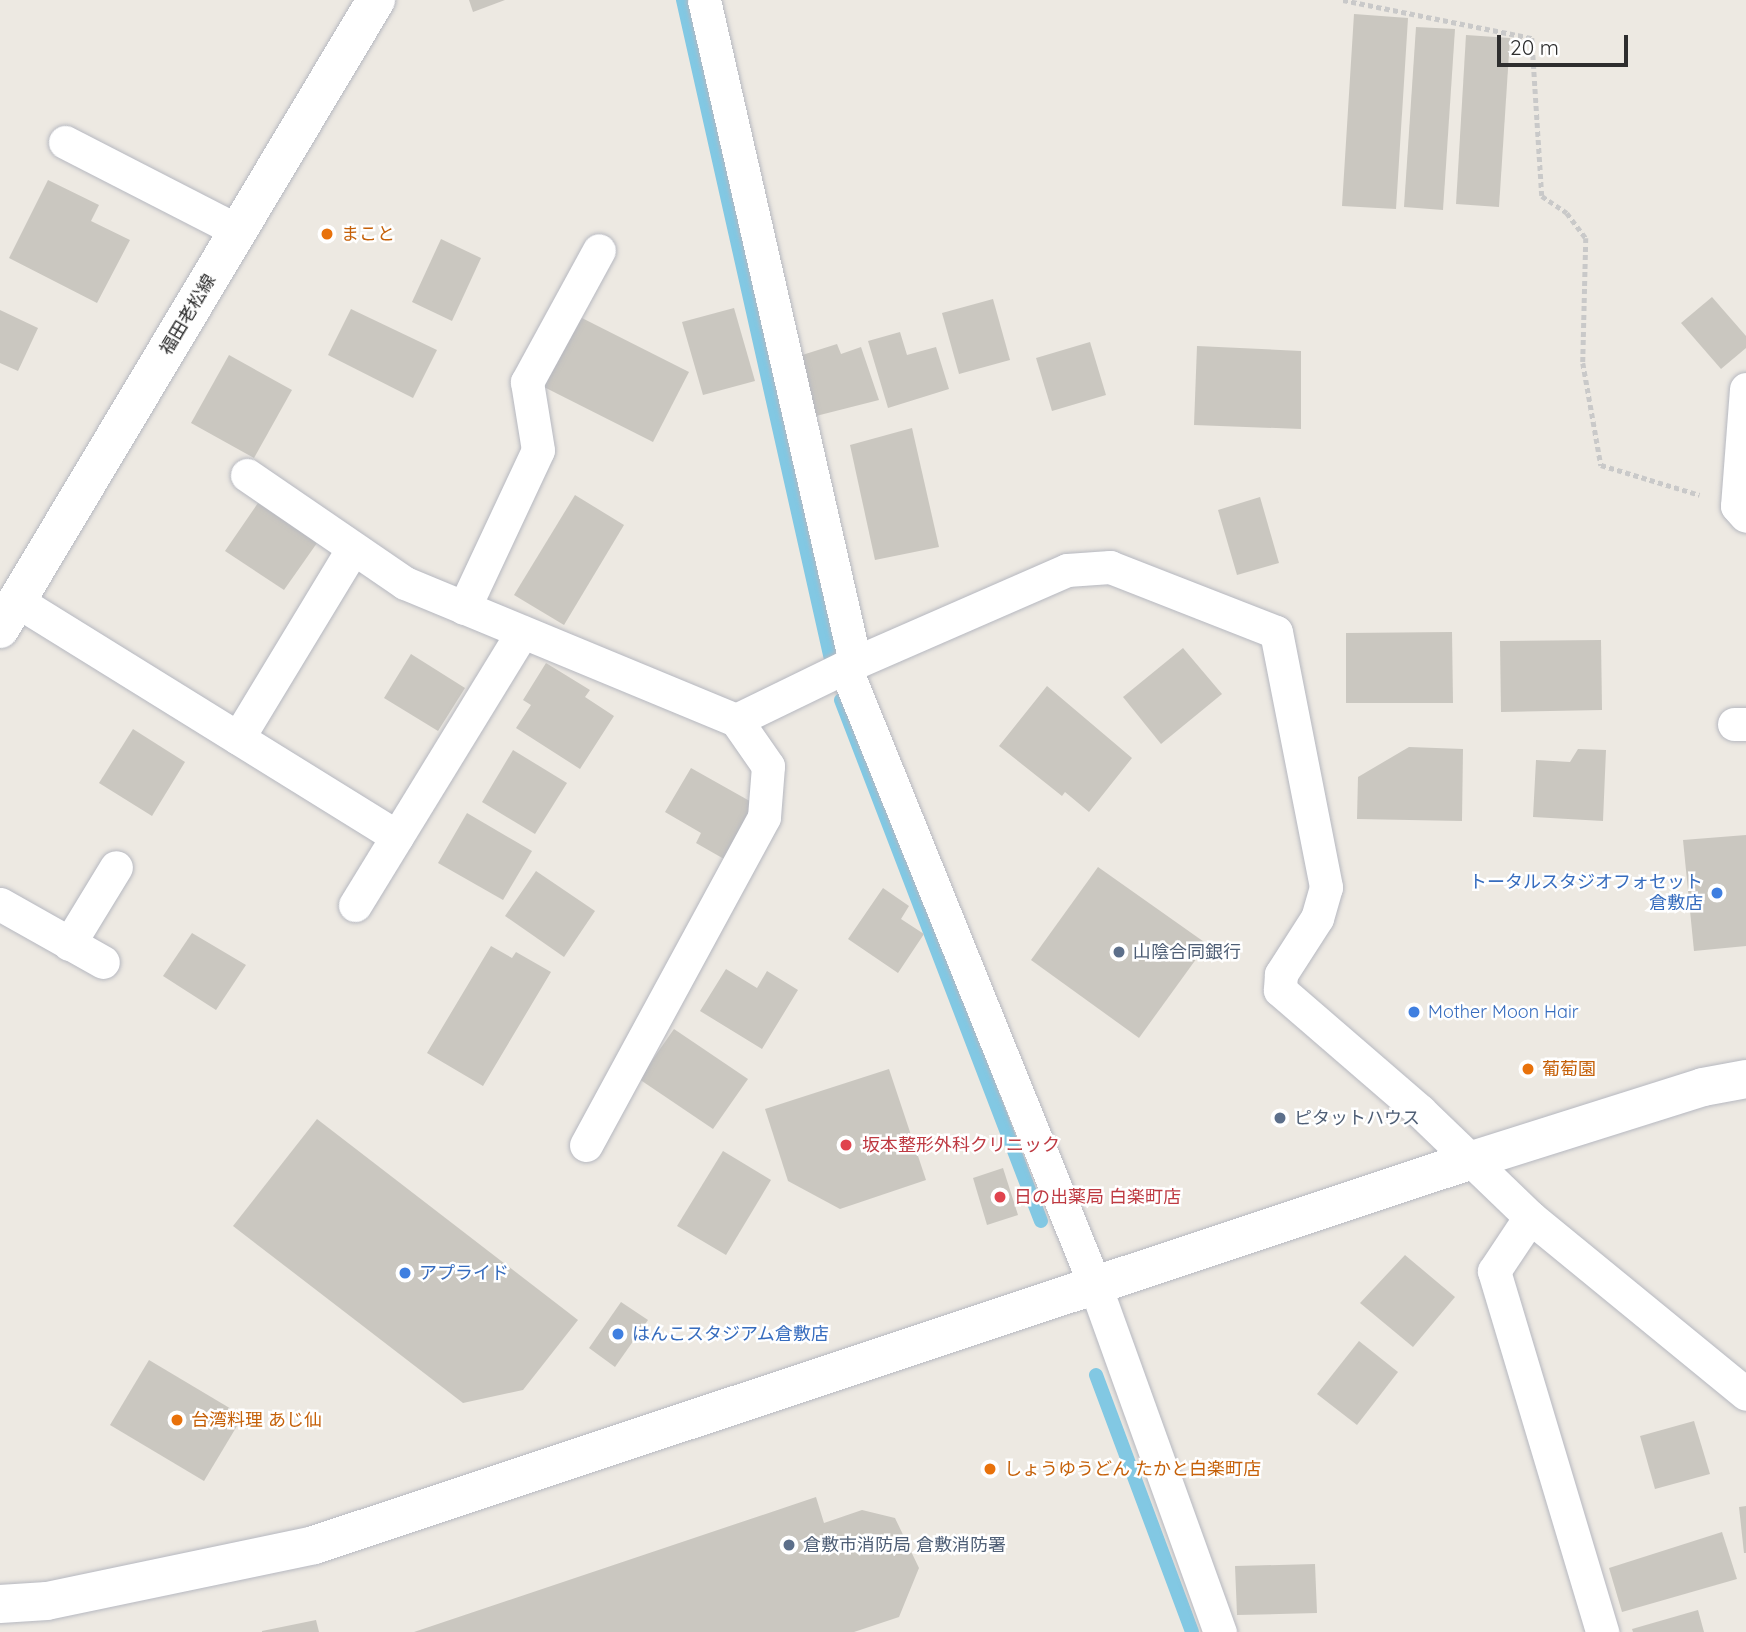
<!DOCTYPE html>
<meta charset="utf-8">
<style>
body{margin:0}
#map{position:relative;width:1746px;height:1632px;overflow:hidden;background:#ede9e2;font-family:Quicksand,"Noto Sans JP",sans-serif}
div>[style]{position:absolute}
.stream>*{height:14px;margin:-7px;padding:0 7px;transform-origin:7px;border-radius:7px;background:#82c8e3}
.building>*{inset:0;background:#cac7c0}
.path>*{height:4.5px;margin-top:-2.25px;transform-origin:0;background:repeating-linear-gradient(90deg,#c9c9c9 0 5px,transparent 0 8.5px)}
.roads{filter:drop-shadow(0 0 2px #b6b8c0) drop-shadow(0 0 2px #b6b8c0)}
.street>*{height:33px;margin:-16.5px;padding:0 16.5px;transform-origin:16.5px;border-radius:16.5px;background:#fff}
.secondary>*{height:38px;margin:-19px;padding:0 19px;transform-origin:19px;border-radius:19px;background:#fff}
.dots>*{width:19px;height:19px;translate:-50% -50%;box-sizing:border-box;border:4px solid #fff;border-radius:50%}
span{translate:-50% -50%;white-space:nowrap;text-align:center;line-height:1.15;-webkit-text-stroke:5px #fff;paint-order:stroke}
.food-label{font-size:18px;color:#c56008}
.left{translate:0 -50%;text-align:left}
.street-label{font-size:18px;color:#2e2e2e}
.shop-label{font-size:18px;color:#366cbe}
.right{translate:-100% -50%;text-align:right}
.service-label{font-size:18px;color:#4e5e75}
.health-label{font-size:18px;color:#be3a42}
.scale{position:absolute;left:1497px;top:35px;width:131px;height:32px;box-sizing:border-box;border:4px solid #2e2e2e;border-top:0;padding-left:9px;font-size:21px;line-height:24px;white-space:nowrap;color:#2e2e2e;-webkit-text-stroke:5px #fff;paint-order:stroke}
</style>
<div id="map">
<div class="stream">
<div style="left:683px;top:0;width:690px;rotate:77.35deg"></div>
<div style="left:841px;top:700px;width:558px;rotate:69deg"></div>
<div style="left:1096px;top:1375px;width:274px;rotate:69.5deg"></div>
</div>
<div class="building">
<div style="clip-path:polygon(469px 0,505px 0,473px 12px)"></div>
<div style="clip-path:polygon(1354px 14px,1408px 18px,1396px 209px,1342px 206px)"></div>
<div style="clip-path:polygon(1416px 27px,1455px 29px,1443px 210px,1404px 207px)"></div>
<div style="clip-path:polygon(1466px 35px,1510px 38px,1499px 207px,1456px 204px)"></div>
<div style="clip-path:polygon(48px 180px,99px 205px,91px 221px,130px 240px,97px 303px,9px 258px)"></div>
<div style="clip-path:polygon(441px 239px,481px 258px,452px 321px,412px 302px)"></div>
<div style="clip-path:polygon(1712px 297px,1746px 336px,1746px 348px,1721px 369px,1681px 323px)"></div>
<div style="clip-path:polygon(993px 299px,1010px 360px,959px 374px,942px 313px)"></div>
<div style="clip-path:polygon(734px 308px,755px 381px,703px 395px,682px 322px)"></div>
<div style="clip-path:polygon(351px 309px,437px 350px,413px 398px,328px 355px)"></div>
<div style="clip-path:polygon(0 310px,38px 328px,18px 371px,0 363px)"></div>
<div style="clip-path:polygon(576px 315px,689px 372px,653px 442px,540px 385px)"></div>
<div style="clip-path:polygon(900px 332px,907px 355px,936px 347px,949px 389px,888px 408px,868px 341px)"></div>
<div style="clip-path:polygon(1090px 342px,1106px 395px,1052px 411px,1036px 358px)"></div>
<div style="clip-path:polygon(837px 344px,841px 354px,861px 347px,879px 400px,816px 416px,796px 357px)"></div>
<div style="clip-path:polygon(1197px 346px,1301px 351px,1301px 429px,1194px 425px)"></div>
<div style="clip-path:polygon(229px 355px,292px 390px,254px 458px,191px 423px)"></div>
<div style="clip-path:polygon(912px 428px,939px 547px,875px 560px,850px 445px)"></div>
<div style="clip-path:polygon(575px 495px,624px 525px,564px 625px,514px 595px)"></div>
<div style="clip-path:polygon(1260px 497px,1279px 563px,1237px 575px,1218px 510px)"></div>
<div style="clip-path:polygon(258px 503px,317px 543px,284px 590px,225px 551px)"></div>
<div style="clip-path:polygon(1452px 632px,1453px 703px,1346px 703px,1346px 633px)"></div>
<div style="clip-path:polygon(1601px 640px,1602px 710px,1501px 712px,1500px 641px)"></div>
<div style="clip-path:polygon(1183px 648px,1222px 694px,1161px 744px,1123px 697px)"></div>
<div style="clip-path:polygon(411px 654px,465px 688px,438px 731px,384px 698px)"></div>
<div style="clip-path:polygon(546px 663px,590px 690px,585px 697px,614px 716px,580px 769px,516px 728px,531px 705px,523px 700px)"></div>
<div style="clip-path:polygon(1047px 686px,1132px 758px,1089px 812px,1065px 792px,1062px 796px,999px 746px)"></div>
<div style="clip-path:polygon(133px 729px,185px 762px,152px 816px,99px 783px)"></div>
<div style="clip-path:polygon(1409px 747px,1463px 749px,1462px 821px,1357px 819px,1358px 777px)"></div>
<div style="clip-path:polygon(1578px 749px,1606px 750px,1603px 821px,1533px 817px,1536px 760px,1570px 762px)"></div>
<div style="clip-path:polygon(513px 750px,567px 783px,535px 834px,482px 802px)"></div>
<div style="clip-path:polygon(691px 768px,755px 804px,724px 859px,696px 843px,701px 833px,665px 812px)"></div>
<div style="clip-path:polygon(467px 813px,532px 851px,503px 900px,438px 863px)"></div>
<div style="clip-path:polygon(1746px 835px,1746px 946px,1694px 951px,1683px 840px)"></div>
<div style="clip-path:polygon(1098px 867px,1207px 944px,1139px 1038px,1031px 960px)"></div>
<div style="clip-path:polygon(536px 871px,595px 911px,564px 957px,505px 916px)"></div>
<div style="clip-path:polygon(883px 888px,909px 906px,901px 919px,924px 934px,898px 973px,848px 939px)"></div>
<div style="clip-path:polygon(192px 933px,246px 965px,216px 1010px,163px 976px)"></div>
<div style="clip-path:polygon(491px 946px,512px 958px,516px 952px,551px 972px,483px 1086px,427px 1053px)"></div>
<div style="clip-path:polygon(726px 969px,757px 988px,767px 971px,798px 990px,762px 1049px,700px 1011px)"></div>
<div style="clip-path:polygon(674px 1029px,748px 1079px,713px 1129px,639px 1079px)"></div>
<div style="clip-path:polygon(889px 1069px,926px 1180px,840px 1209px,788px 1181px,765px 1109px)"></div>
<div style="clip-path:polygon(317px 1119px,578px 1320px,523px 1390px,463px 1403px,233px 1226px)"></div>
<div style="clip-path:polygon(723px 1151px,771px 1180px,726px 1255px,677px 1226px)"></div>
<div style="clip-path:polygon(1003px 1168px,1018px 1215px,987px 1225px,973px 1178px)"></div>
<div style="clip-path:polygon(1405px 1255px,1455px 1297px,1413px 1347px,1360px 1303px)"></div>
<div style="clip-path:polygon(621px 1302px,648px 1320px,615px 1367px,589px 1348px)"></div>
<div style="clip-path:polygon(1359px 1341px,1398px 1372px,1357px 1425px,1317px 1394px)"></div>
<div style="clip-path:polygon(149px 1360px,243px 1416px,204px 1481px,110px 1425px)"></div>
<div style="clip-path:polygon(1694px 1421px,1710px 1474px,1655px 1489px,1640px 1436px)"></div>
<div style="clip-path:polygon(816px 1497px,824px 1523px,862px 1510px,895px 1518px,919px 1568px,899px 1617px,854px 1632px,414px 1632px)"></div>
<div style="clip-path:polygon(1746px 1506px,1746px 1553px,1744px 1553px,1739px 1507px)"></div>
<div style="clip-path:polygon(1722px 1532px,1737px 1579px,1622px 1612px,1609px 1568px)"></div>
<div style="clip-path:polygon(1315px 1564px,1317px 1613px,1237px 1615px,1235px 1566px)"></div>
<div style="clip-path:polygon(1698px 1610px,1704px 1632px,1633px 1632px,1632px 1629px)"></div>
<div style="clip-path:polygon(316px 1620px,319px 1632px,262px 1632px,262px 1631px)"></div>
</div>
<div class="path">
<div style="left:1343px;top:0;width:193px;rotate:11.4deg"></div>
<div style="left:1532px;top:38px;width:158px;rotate:86.4deg"></div>
<div style="left:1542px;top:196px;width:30px;rotate:34deg"></div>
<div style="left:1567px;top:213px;width:31px;rotate:53deg"></div>
<div style="left:1586px;top:238px;width:125px;rotate:91.4deg"></div>
<div style="left:1583px;top:363px;width:104px;rotate:80deg"></div>
<div style="left:1601px;top:465px;width:103px;rotate:16.9deg"></div>
</div>
<div class="roads">
<div class="street">
<div style="left:704px;top:0;width:679px;rotate:77.15deg"></div>
<div style="left:65px;top:142px;width:195px;rotate:27.2deg"></div>
<div style="left:1746px;top:389px;width:117px;rotate:94.4deg"></div>
<div style="left:1737px;top:506px;width:13px;rotate:48deg"></div>
<div style="left:247px;top:475px;width:191px;rotate:34.4deg"></div>
<div style="left:405px;top:583px;width:358px;rotate:22.5deg"></div>
<div style="left:736px;top:720px;width:121px;rotate:-25.9deg"></div>
<div style="left:845px;top:667px;width:242px;rotate:-23.6deg"></div>
<div style="left:1067px;top:570px;width:43px;rotate:-4deg"></div>
<div style="left:1110px;top:567px;width:178px;rotate:21.4deg"></div>
<div style="left:1276px;top:632px;width:260px;rotate:78.9deg"></div>
<div style="left:1326px;top:887px;width:32px;rotate:106deg"></div>
<div style="left:1317px;top:918px;width:67px;rotate:122.7deg"></div>
<div style="left:1281px;top:974px;width:16px;rotate:94deg"></div>
<div style="left:1280px;top:990px;width:185px;rotate:40.8deg"></div>
<div style="left:1420px;top:1111px;width:153px;rotate:43.9deg"></div>
<div style="left:1530px;top:1217px;width:279px;rotate:39.3deg"></div>
<div style="left:17px;top:601px;width:447px;rotate:31.8deg"></div>
<div style="left:464px;top:608px;width:174px;rotate:-64.9deg"></div>
<div style="left:538px;top:450px;width:69px;rotate:-99.2deg"></div>
<div style="left:527px;top:382px;width:150px;rotate:-61.4deg"></div>
<div style="left:845px;top:667px;width:670px;rotate:67.99deg"></div>
<div style="left:1096px;top:1288px;width:366px;rotate:70.2deg"></div>
<div style="left:1734px;top:724px;width:12px"></div>
<div style="left:238px;top:738px;width:222px;rotate:-58.8deg"></div>
<div style="left:0;top:904px;width:118px;rotate:29.4deg"></div>
<div style="left:355px;top:905px;width:320px;rotate:-58.5deg"></div>
<div style="left:69px;top:944px;width:90px;rotate:-58.6deg"></div>
<div style="left:586px;top:1145px;width:373px;rotate:-61.5deg"></div>
<div style="left:764px;top:817px;width:51px;rotate:-85.5deg"></div>
<div style="left:768px;top:766px;width:56px;rotate:-124.8deg"></div>
<div style="left:1530px;top:1217px;width:65px;rotate:123.7deg"></div>
<div style="left:1494px;top:1271px;width:377px;rotate:73.3deg"></div>
</div>
<div class="secondary">
<div style="left:0;top:629px;width:733px;rotate:-59.13deg"></div>
<div style="left:0;top:1604px;width:47px;rotate:-3.7deg"></div>
<div style="left:47px;top:1601px;width:273px;rotate:-11.8deg"></div>
<div style="left:314px;top:1545px;width:1220px;rotate:-18.39deg"></div>
<div style="left:1472px;top:1160px;width:242px;rotate:-17.5deg"></div>
<div style="left:1703px;top:1087px;width:44px;rotate:-10.5deg"></div>
</div>
</div>
<div class="dots">
<div style="left:327px;top:234px;background:#e8710a"></div>
<div style="left:1717px;top:893px;background:#3f7fe0"></div>
<div style="left:1119px;top:952px;background:#5c6f8a"></div>
<div style="left:1414px;top:1012px;background:#3f7fe0"></div>
<div style="left:1528px;top:1069px;background:#e8710a"></div>
<div style="left:1280px;top:1118px;background:#5c6f8a"></div>
<div style="left:846px;top:1145px;background:#e0444e"></div>
<div style="left:1000px;top:1197px;background:#e0444e"></div>
<div style="left:405px;top:1273px;background:#3f7fe0"></div>
<div style="left:618px;top:1334px;background:#3f7fe0"></div>
<div style="left:177px;top:1420px;background:#e8710a"></div>
<div style="left:990px;top:1469px;background:#e8710a"></div>
<div style="left:789px;top:1545px;background:#5c6f8a"></div>
</div>
<div class="food-label">
<span class="left" style="left:341px;top:234px">まこと</span>
<span class="left" style="left:1542px;top:1069px">葡萄園</span>
<span class="left" style="left:191px;top:1420px">台湾料理 あじ仙</span>
<span class="left" style="left:1004px;top:1469px">しょうゆうどん たかと白楽町店</span>
</div>
<div class="street-label">
<span style="left:188px;top:315px;rotate:-59deg">福田老松線</span>
</div>
<div class="shop-label">
<span class="right" style="left:1703px;top:893px">トータルスタジオフォセット<br>倉敷店</span>
<span class="left" style="left:1428px;top:1012px">Mother Moon Hair</span>
<span class="left" style="left:419px;top:1273px">アプライド</span>
<span class="left" style="left:632px;top:1334px">はんこスタジアム倉敷店</span>
</div>
<div class="service-label">
<span class="left" style="left:1133px;top:952px">山陰合同銀行</span>
<span class="left" style="left:1294px;top:1118px">ピタットハウス</span>
<span class="left" style="left:803px;top:1545px">倉敷市消防局 倉敷消防署</span>
</div>
<div class="health-label">
<span class="left" style="left:862px;top:1145px">坂本整形外科クリニック</span>
<span class="left" style="left:1014px;top:1197px">日の出薬局 白楽町店</span>
</div>
<div class="scale">20 m</div>
</div>
